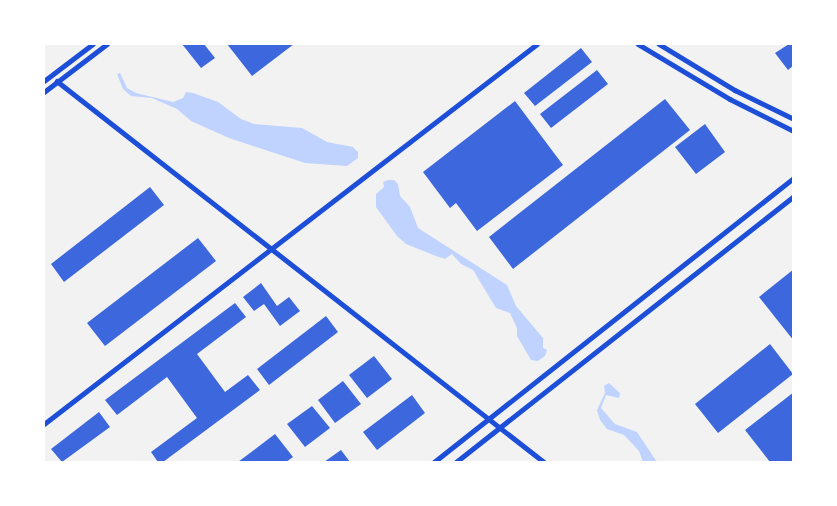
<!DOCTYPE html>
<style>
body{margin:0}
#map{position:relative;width:837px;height:506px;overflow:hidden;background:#f2f2f2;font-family:"Public Sans",sans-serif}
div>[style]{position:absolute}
.water>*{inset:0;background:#bfd3fe}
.building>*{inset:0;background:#3d67dc}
.tertiary>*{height:4.5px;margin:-2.25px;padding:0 2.25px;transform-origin:2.25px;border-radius:2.25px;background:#1d4ed8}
.secondary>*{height:4.5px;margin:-2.25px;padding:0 2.25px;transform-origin:2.25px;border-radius:2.25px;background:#1d4ed8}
span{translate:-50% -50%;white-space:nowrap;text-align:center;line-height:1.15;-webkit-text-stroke:4.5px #fff;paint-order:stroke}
.frame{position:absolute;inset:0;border:45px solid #fff;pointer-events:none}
</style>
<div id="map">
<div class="water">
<div style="clip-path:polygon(120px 73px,127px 88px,136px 93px,173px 102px,183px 98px,186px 92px,193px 93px,218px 102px,241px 119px,254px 124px,302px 128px,327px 142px,353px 147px,358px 152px,358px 158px,347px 166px,305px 163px,229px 138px,191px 121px,177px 109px,152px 98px,131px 96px,123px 89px,117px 74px)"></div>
<div style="clip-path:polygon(388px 180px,394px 180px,398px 184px,400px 196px,410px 207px,418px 228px,507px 285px,516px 306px,543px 338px,543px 348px,547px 350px,545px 356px,538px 361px,531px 360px,517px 336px,517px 328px,510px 313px,496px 308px,473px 270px,461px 264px,452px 254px,445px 259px,436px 256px,406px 244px,397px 236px,376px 207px,376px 194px,384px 187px,383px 182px)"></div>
<div style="clip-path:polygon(609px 383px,620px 393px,619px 398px,606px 395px,601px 408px,615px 424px,637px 432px,657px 462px,643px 462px,639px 451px,624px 435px,607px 429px,600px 420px,597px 410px,605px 393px,604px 386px)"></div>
</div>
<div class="building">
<div style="clip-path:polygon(182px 44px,204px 44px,215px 58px,201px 68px)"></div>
<div style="clip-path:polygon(227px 44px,294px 44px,252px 76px)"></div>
<div style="clip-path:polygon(789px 44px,794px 44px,794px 65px,788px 70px,775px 53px)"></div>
<div style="clip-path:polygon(581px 48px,592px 62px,535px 106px,524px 93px)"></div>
<div style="clip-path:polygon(597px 70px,608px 84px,551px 128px,540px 114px)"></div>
<div style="clip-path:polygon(665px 99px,690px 130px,513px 269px,489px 237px)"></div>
<div style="clip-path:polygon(515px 101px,563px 165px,477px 231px,456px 203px,450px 208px,423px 172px)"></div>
<div style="clip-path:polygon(705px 124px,725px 152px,696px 174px,675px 147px)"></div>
<div style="clip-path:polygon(150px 187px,164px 205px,64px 282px,51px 264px)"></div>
<div style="clip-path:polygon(198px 238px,216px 261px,105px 346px,87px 323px)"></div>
<div style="clip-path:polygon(794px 269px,794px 341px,759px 297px)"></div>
<div style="clip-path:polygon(261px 283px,277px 306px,289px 297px,300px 311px,280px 326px,264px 304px,254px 311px,243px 297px)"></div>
<div style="clip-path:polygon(235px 303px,246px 317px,197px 354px,225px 392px,248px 375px,260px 390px,163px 462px,158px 462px,151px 452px,197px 418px,167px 377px,117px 415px,105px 400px)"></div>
<div style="clip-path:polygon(326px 316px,338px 332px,269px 385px,257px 369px)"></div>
<div style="clip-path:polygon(770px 344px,793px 374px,718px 433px,695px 404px)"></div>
<div style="clip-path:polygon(374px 356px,392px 379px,367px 398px,349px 375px)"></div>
<div style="clip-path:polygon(343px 381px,361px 404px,335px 423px,318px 400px)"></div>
<div style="clip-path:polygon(794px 392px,794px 462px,770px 462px,745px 430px)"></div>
<div style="clip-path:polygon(412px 395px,425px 413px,377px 450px,363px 432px)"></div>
<div style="clip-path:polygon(312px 406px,330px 428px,305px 447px,287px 424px)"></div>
<div style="clip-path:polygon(99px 412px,110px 427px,62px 462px,51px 449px)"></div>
<div style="clip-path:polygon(275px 434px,293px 457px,286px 462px,238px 462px)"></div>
<div style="clip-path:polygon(341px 450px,350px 462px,324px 462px)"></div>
</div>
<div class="tertiary">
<div style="left:57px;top:81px;width:618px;rotate:38.04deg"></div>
<div style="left:44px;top:424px;width:622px;rotate:-37.62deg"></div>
<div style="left:434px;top:462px;width:459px;rotate:-38.3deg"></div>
<div style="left:456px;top:462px;width:430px;rotate:-38.2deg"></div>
</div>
<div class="secondary">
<div style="left:638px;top:44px;width:107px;rotate:30.9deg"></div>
<div style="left:730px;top:99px;width:72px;rotate:26.6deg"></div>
<div style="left:659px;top:44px;width:89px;rotate:31.2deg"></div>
<div style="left:735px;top:90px;width:66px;rotate:26.2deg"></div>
<div style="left:44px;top:81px;width:61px;rotate:-37.1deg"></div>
<div style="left:44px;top:92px;width:79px;rotate:-37.3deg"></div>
</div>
<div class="frame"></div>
</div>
